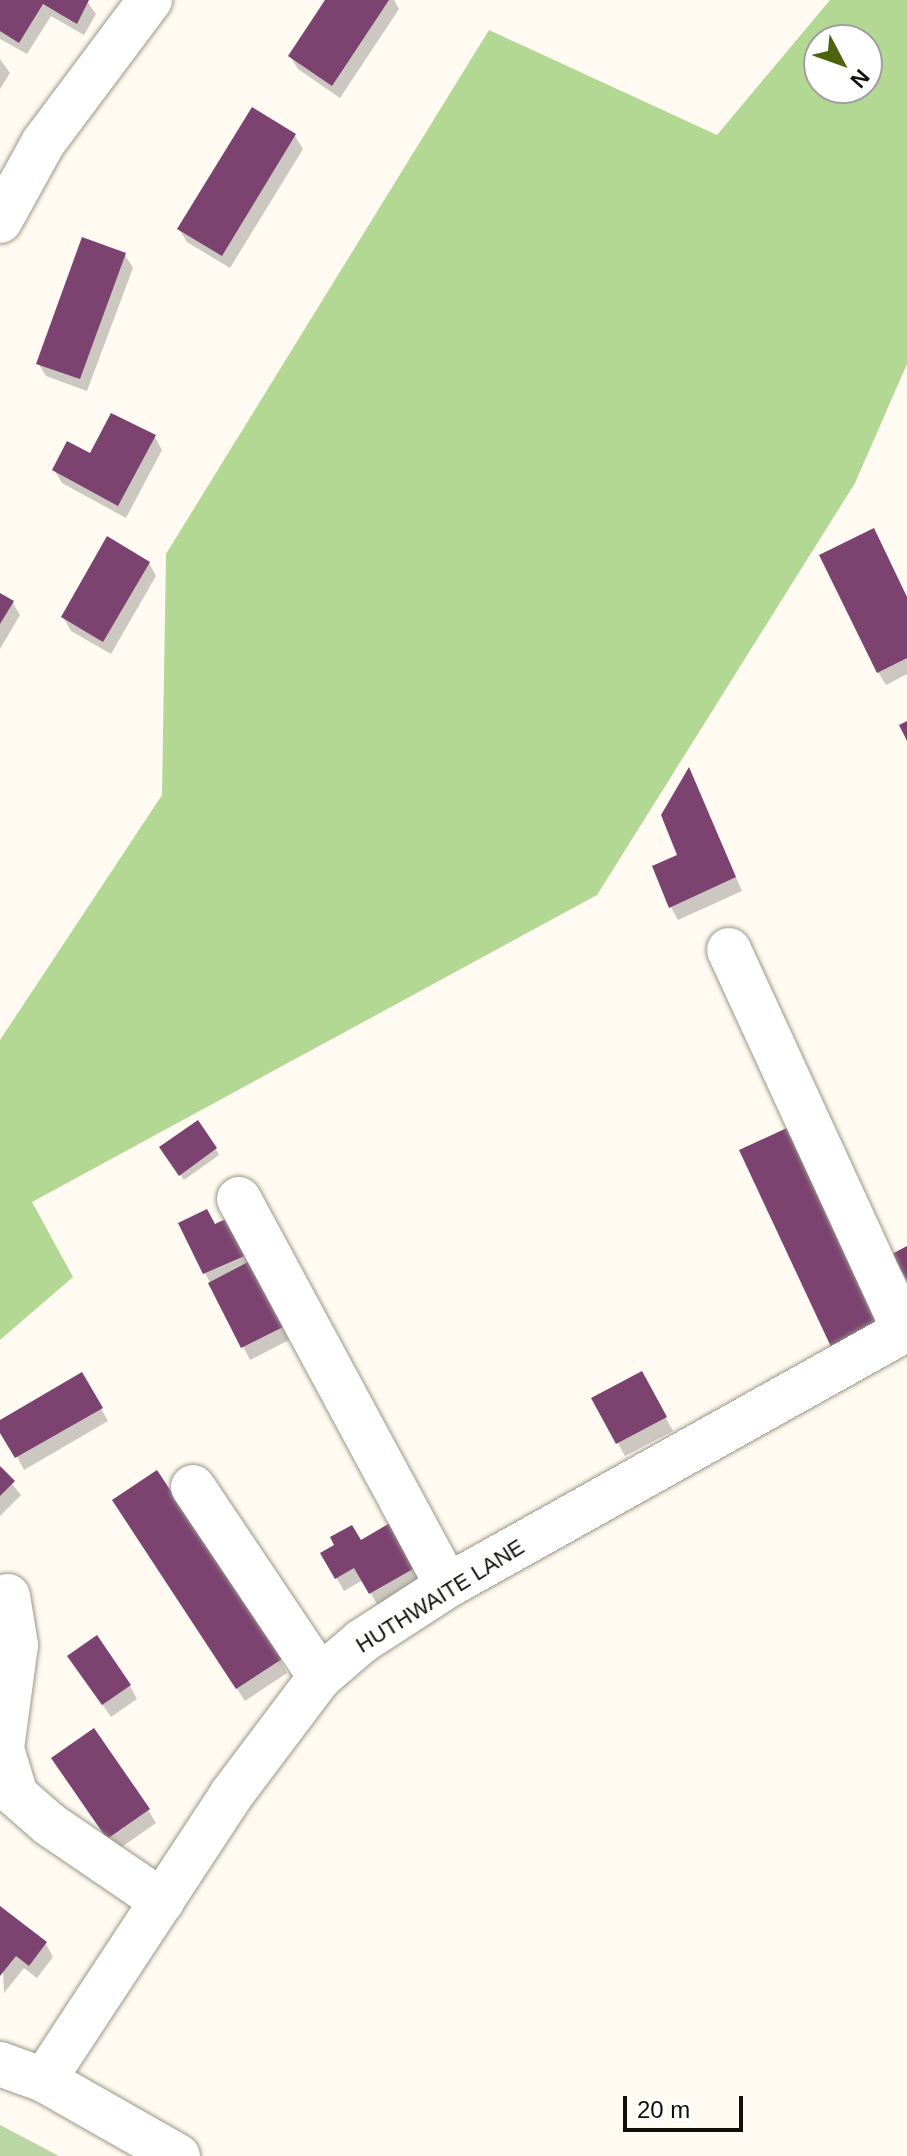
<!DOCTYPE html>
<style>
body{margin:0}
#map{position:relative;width:907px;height:2156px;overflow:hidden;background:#fffbf2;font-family:Helvetica,sans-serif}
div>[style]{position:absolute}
.green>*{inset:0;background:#bad6a5}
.forest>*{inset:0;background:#b2d893}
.shadow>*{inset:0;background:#0003}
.building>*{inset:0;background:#7c4371}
.roads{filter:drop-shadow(0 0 2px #9c9688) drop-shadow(0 0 2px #9c9688)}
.minor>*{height:44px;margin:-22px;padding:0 22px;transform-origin:22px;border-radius:22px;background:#fff}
span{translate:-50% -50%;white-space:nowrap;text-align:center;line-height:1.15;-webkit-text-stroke:8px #fff;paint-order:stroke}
.street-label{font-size:22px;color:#110f0a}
.north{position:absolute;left:803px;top:24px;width:80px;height:80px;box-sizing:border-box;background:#fff;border:2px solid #a09f9d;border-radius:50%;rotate:131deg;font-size:22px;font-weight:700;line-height:32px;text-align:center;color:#110f0a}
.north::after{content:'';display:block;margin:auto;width:28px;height:36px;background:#4f630e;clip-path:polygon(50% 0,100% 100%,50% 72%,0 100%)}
.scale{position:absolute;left:623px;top:2096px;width:120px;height:36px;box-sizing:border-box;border:4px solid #110f0a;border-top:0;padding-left:10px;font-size:24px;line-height:28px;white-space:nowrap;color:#110f0a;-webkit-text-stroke:6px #fff;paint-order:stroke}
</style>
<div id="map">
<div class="green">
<div style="clip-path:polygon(0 2125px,59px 2156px,0 2156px)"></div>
</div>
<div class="forest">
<div style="clip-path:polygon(evenodd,830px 0,907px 0,907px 364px,855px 483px,597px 895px,32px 1202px,73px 1277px,0 1340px,0 1040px,162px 795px,166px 554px,489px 30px,717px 135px,830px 0,819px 40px,867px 40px,867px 88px,819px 88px,819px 40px)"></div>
</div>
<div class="shadow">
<div style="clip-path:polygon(0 0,86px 0,96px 14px,84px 35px,51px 16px,27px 54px,0 39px)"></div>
<div style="clip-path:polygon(328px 0,394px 0,399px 9px,340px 98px,298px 69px,290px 56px)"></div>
<div style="clip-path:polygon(0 59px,10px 73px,0 89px)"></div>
<div style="clip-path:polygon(253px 110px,295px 136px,303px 149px,230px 268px,187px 242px,179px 229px)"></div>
<div style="clip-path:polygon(125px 255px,133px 268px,87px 391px,46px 376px,38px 363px)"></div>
<div style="clip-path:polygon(155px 437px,162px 450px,126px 518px,62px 483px,54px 470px)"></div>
<div style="clip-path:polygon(149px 563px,156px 576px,111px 654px,71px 631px,63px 617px)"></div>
<div style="clip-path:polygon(0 596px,12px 602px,20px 615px,0 649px)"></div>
<div style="clip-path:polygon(907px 598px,907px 674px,886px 685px,878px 672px)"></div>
<div style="clip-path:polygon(689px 771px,742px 891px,678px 920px,671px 907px)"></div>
<div style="clip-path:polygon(216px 1149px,219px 1155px,184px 1180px,165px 1154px)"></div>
<div style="clip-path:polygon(229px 1220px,289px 1340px,250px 1360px,205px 1273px)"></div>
<div style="clip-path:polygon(641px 1373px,673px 1431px,625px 1456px,594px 1399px)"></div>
<div style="clip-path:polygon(82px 1375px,108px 1421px,24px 1470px,0 1423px)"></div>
<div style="clip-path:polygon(0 1469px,21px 1495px,0 1516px)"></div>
<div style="clip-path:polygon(122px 1514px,280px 1660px,287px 1673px,245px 1701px)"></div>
<div style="clip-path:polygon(394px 1523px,426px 1578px,378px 1606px,363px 1580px,344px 1591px,323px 1554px,360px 1543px)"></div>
<div style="clip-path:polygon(78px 1669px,130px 1686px,137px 1699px,111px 1717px)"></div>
<div style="clip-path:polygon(53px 1759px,148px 1810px,156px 1823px,116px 1851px)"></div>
<div style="clip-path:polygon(0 1908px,46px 1944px,53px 1957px,37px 1978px,24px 1968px,4px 1993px)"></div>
</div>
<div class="building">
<div style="clip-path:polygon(0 0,89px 0,77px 24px,43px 4px,19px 43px,0 31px)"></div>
<div style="clip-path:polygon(325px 0,389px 0,332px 86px,288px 56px)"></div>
<div style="clip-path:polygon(252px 107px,296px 134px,222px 256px,177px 229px)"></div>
<div style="clip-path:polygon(82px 237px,126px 253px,80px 379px,36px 364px)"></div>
<div style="clip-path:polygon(111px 413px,156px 435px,118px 506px,52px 470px,67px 441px,90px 453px)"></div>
<div style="clip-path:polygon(874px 528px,907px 597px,907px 658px,877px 673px,819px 555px)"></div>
<div style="clip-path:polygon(107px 536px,150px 562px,103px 642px,61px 617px)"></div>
<div style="clip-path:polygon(0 593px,14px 601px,0 624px)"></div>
<div style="clip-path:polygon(907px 721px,907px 741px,899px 725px)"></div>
<div style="clip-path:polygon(689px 767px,736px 877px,669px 908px,652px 866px,677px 855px,661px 815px)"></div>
<div style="clip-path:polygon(198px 1120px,217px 1148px,179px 1176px,159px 1147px)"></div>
<div style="clip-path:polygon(789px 1127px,881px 1326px,832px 1349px,739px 1150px)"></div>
<div style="clip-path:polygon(207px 1209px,215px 1224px,230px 1217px,249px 1254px,203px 1274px,178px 1223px)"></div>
<div style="clip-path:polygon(907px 1246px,907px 1281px,892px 1254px)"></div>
<div style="clip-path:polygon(250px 1261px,283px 1327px,241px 1348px,208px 1283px)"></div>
<div style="clip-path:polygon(642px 1371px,667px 1417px,616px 1444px,591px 1398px)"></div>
<div style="clip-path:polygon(82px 1372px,103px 1408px,15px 1458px,0 1433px,0 1420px)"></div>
<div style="clip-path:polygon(0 1466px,15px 1481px,0 1496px)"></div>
<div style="clip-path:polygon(157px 1470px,282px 1659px,236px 1689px,112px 1500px)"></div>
<div style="clip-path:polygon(395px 1520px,420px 1565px,369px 1594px,354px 1568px,335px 1579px,320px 1553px,334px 1545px,330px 1537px,352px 1525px,361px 1540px)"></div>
<div style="clip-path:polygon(97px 1635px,131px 1685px,102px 1705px,67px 1656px)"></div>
<div style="clip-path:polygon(94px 1728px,150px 1809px,107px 1839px,51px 1758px)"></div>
<div style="clip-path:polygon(0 1906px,47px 1942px,29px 1966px,16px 1956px,0 1976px)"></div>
</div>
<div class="roads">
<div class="minor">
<div style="left:0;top:221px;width:89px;rotate:-61.1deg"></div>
<div style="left:43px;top:143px;width:179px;rotate:-53.2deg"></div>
<div style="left:729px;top:950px;width:419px;rotate:65.3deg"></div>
<div style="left:239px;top:1199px;width:439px;rotate:61.7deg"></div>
<div style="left:193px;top:1487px;width:229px;rotate:56.2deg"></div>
<div style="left:8px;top:1596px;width:50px;rotate:80.7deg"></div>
<div style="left:16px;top:1645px;width:105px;rotate:97.7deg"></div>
<div style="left:2px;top:1749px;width:48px;rotate:73.1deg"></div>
<div style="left:16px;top:1795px;width:44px;rotate:41.3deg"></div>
<div style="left:49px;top:1824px;width:137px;rotate:34.3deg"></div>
<div style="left:0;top:2064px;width:47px;rotate:20deg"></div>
<div style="left:44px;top:2080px;width:154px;rotate:29.6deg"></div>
<div style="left:44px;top:2080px;width:341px;rotate:-56.7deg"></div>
<div style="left:231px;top:1795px;width:148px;rotate:-53deg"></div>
<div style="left:320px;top:1677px;width:55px;rotate:-40.6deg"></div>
<div style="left:362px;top:1641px;width:101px;rotate:-32.9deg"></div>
<div style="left:447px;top:1586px;width:527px;rotate:-29.19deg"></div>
</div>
</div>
<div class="street-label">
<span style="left:440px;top:1596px;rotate:-32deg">HUTHWAITE LANE</span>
</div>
<div class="north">N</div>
<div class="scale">20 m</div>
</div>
